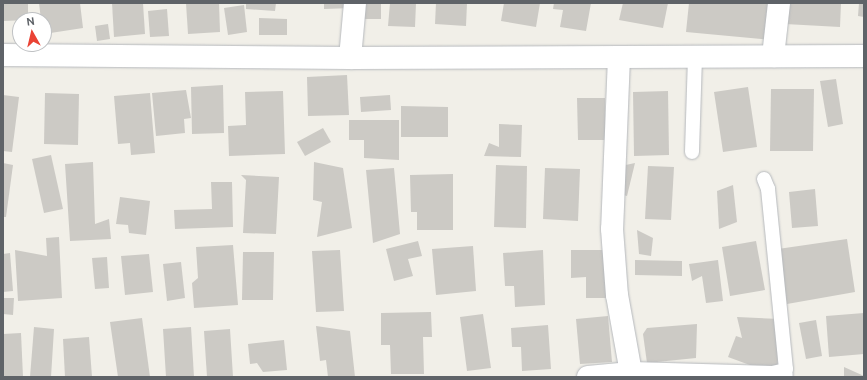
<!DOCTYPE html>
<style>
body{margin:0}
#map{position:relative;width:867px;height:380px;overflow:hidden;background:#f1efe8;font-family:Ubuntu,sans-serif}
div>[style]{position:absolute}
.building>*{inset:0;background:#cccac5}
.roads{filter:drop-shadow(0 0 1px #b5b8bc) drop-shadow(0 0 1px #b5b8bc)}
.service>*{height:14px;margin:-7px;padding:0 7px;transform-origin:7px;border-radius:7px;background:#fff}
.minor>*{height:22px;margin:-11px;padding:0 11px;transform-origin:11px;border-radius:11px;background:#fff}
span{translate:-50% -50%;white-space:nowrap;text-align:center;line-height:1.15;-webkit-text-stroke:3px #fff;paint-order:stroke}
.frame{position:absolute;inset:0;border:4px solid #5f6368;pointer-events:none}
.north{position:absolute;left:12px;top:12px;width:40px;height:40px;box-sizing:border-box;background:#fff;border:1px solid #bfc1c3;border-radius:50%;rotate:352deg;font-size:11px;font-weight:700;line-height:16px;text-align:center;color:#5f6368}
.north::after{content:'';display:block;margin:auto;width:14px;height:18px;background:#ea4335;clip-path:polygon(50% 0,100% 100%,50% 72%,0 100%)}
</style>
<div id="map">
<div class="building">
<div style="clip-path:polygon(3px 3px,28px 3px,28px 20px,3px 21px)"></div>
<div style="clip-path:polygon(39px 3px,80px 3px,83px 28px,44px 34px,44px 20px,41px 20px)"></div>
<div style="clip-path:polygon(112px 3px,143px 3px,145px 34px,114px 37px)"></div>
<div style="clip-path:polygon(186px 3px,219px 3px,220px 32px,188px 34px)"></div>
<div style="clip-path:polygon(246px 3px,276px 3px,275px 11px,246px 9px)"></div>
<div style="clip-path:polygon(324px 3px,352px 3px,353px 8px,324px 9px)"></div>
<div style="clip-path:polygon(361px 3px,381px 3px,381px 19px,361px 19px)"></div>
<div style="clip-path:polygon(390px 3px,416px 3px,415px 27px,388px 26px)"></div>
<div style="clip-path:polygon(436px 3px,467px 3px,466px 26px,435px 24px)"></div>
<div style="clip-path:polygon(504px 3px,540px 3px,536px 27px,501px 21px)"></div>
<div style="clip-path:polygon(554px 3px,591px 3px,586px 31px,560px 27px,563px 10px,553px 9px)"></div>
<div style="clip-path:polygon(623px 3px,668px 3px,663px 28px,619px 20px)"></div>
<div style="clip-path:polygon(689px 3px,775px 3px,772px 40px,686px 32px)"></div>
<div style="clip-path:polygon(786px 3px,841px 3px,840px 27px,785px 24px)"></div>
<div style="clip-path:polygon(859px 3px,864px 3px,864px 17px,858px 16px)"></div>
<div style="clip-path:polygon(244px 5px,247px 32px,228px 35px,224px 8px)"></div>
<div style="clip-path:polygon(167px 9px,169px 36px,150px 37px,148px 11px)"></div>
<div style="clip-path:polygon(259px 18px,287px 19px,287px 35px,259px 35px)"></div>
<div style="clip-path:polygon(108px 24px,110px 39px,97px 41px,95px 26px)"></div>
<div style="clip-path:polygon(347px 75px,349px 115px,308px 116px,307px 77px)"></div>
<div style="clip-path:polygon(836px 79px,843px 124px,828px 127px,820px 81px)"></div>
<div style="clip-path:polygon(223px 85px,224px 133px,192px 134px,191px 87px)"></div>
<div style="clip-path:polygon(748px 87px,757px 147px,723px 152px,714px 92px)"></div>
<div style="clip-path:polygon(771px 89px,814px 89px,813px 151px,770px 151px)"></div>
<div style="clip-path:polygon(186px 90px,191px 118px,184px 119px,185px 133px,156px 136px,152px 93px)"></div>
<div style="clip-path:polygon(283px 91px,285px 154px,229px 156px,228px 126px,246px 125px,245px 92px)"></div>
<div style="clip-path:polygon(668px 91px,669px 155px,634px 156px,633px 92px)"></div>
<div style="clip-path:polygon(45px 93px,79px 94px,78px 145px,44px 144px)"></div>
<div style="clip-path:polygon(150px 93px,155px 153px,131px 155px,130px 143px,118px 144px,114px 96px)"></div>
<div style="clip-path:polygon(3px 95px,19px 97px,12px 152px,3px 151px)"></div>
<div style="clip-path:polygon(390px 95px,391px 110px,361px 112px,360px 97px)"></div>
<div style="clip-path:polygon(577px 98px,605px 98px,605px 140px,578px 140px)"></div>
<div style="clip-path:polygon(401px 106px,448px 107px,448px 137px,401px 137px)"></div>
<div style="clip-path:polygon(349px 120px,399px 120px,399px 160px,364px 158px,364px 140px,349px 140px)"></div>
<div style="clip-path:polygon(499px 124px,522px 125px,521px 157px,484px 156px,489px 143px,499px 147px)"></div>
<div style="clip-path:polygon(323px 128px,331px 142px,305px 156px,297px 142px)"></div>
<div style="clip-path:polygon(51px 155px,63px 209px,44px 213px,32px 159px)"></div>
<div style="clip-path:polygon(93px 162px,95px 224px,109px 219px,111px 239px,70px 241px,65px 164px)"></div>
<div style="clip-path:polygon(314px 162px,343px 168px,352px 228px,317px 237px,322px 202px,313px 200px)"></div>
<div style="clip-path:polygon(3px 163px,13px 165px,6px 217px,3px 217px)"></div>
<div style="clip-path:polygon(635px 163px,627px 196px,615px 193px,621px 166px)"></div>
<div style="clip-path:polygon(496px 165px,527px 166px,526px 228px,494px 227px)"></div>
<div style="clip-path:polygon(648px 166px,674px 167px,671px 220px,645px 219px)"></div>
<div style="clip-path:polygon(394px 168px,400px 234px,373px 243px,366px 170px)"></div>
<div style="clip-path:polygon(545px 168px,580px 169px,578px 221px,543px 219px)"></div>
<div style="clip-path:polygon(453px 174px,453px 230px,417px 230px,417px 212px,411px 212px,410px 175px)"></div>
<div style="clip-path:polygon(241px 175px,279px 177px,276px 234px,243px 233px,246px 180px)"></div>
<div style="clip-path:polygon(211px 182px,232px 182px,233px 227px,175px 229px,174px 210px,212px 209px)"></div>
<div style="clip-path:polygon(733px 185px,737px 222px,719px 229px,717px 191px)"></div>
<div style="clip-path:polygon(815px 189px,818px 226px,792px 228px,789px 192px)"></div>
<div style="clip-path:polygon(120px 197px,150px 201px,146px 235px,129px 233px,128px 225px,116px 224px)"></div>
<div style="clip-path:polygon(637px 230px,653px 238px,651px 256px,639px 254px)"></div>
<div style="clip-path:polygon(59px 237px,62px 298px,18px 301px,15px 250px,47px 256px,46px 238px)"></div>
<div style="clip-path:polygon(847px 239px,855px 292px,787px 304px,778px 249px)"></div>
<div style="clip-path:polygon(418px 241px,422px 256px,408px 259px,413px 276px,394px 281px,386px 249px)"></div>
<div style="clip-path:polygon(756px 241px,765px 290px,730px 296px,722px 247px)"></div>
<div style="clip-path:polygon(233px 245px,238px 305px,194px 308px,192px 283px,198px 278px,196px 247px)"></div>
<div style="clip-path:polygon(473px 246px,476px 291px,436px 295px,432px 249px)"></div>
<div style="clip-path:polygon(340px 250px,344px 311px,316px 312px,312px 251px)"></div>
<div style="clip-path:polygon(543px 250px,545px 305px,515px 307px,514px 286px,505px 286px,503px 253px)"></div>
<div style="clip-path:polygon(571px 250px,606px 250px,606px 298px,586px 298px,586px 277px,571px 278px)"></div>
<div style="clip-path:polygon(243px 252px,274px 252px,273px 300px,242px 300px)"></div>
<div style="clip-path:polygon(10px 253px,13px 291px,3px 292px,3px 254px)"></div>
<div style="clip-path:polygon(149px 254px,153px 292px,125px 295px,121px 256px)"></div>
<div style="clip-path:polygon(107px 257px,109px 288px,95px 289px,92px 258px)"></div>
<div style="clip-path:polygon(635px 260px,682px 261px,682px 276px,635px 275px)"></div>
<div style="clip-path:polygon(718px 260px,723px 301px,706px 303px,702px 276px,692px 281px,689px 264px)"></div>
<div style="clip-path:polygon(181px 262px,185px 298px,167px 301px,163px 264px)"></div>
<div style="clip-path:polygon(3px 298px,14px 298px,13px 315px,3px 314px)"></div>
<div style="clip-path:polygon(431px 312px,432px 337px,423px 337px,424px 374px,391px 374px,390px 345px,381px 345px,381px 313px)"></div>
<div style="clip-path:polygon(864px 313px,864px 354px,829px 357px,826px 316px)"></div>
<div style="clip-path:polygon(483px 314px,491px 368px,467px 371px,460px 317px)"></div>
<div style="clip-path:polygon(608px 316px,612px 362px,580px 364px,576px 319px)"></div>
<div style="clip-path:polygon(737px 317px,780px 319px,777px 375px,728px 357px,736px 336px,742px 338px)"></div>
<div style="clip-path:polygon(142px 318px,150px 377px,118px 377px,110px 322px)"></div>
<div style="clip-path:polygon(816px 320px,822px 356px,806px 359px,799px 323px)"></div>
<div style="clip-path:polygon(697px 324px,696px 358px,647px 363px,643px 334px,647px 328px)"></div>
<div style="clip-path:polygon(548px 325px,551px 369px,522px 371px,521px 347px,512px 347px,511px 328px)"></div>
<div style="clip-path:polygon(316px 326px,350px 331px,355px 377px,328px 377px,326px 360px,320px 361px)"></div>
<div style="clip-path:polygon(34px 327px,54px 329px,51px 377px,30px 377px)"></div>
<div style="clip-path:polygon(191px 327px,194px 377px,166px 377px,163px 329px)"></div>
<div style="clip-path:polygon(230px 329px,233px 377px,207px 377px,204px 331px)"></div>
<div style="clip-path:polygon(21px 333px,23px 377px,3px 377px,3px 334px)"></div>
<div style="clip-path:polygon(89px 337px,92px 377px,65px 377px,63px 339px)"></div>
<div style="clip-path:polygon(284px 340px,287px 370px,263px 372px,257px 363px,250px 364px,248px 344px)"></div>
<div style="clip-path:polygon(844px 367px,864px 376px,864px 377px,844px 377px)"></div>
</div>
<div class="roads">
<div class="service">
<div style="left:692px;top:152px;width:96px;rotate:-88.2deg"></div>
<div style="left:764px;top:179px;width:11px;rotate:68deg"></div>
<div style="left:768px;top:189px;width:181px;rotate:84.3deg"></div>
<div style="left:786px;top:369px;width:7px;rotate:124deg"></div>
</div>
<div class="minor">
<div style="left:3px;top:55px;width:347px;rotate:0.5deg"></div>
<div style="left:350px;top:58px;width:514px;rotate:-0.22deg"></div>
<div style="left:773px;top:56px;width:53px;rotate:-83.5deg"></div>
<div style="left:619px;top:57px;width:172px;rotate:92.3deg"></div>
<div style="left:612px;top:229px;width:66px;rotate:85.7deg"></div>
<div style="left:617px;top:295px;width:79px;rotate:79.8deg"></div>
<div style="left:350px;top:58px;width:55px;rotate:-84.8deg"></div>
<div style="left:588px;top:377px;width:43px;rotate:-5.3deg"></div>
<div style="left:631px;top:373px;width:142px;rotate:1.6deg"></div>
<div style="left:773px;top:377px;width:9px;rotate:-13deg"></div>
</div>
</div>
<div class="frame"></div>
<div class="north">N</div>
</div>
